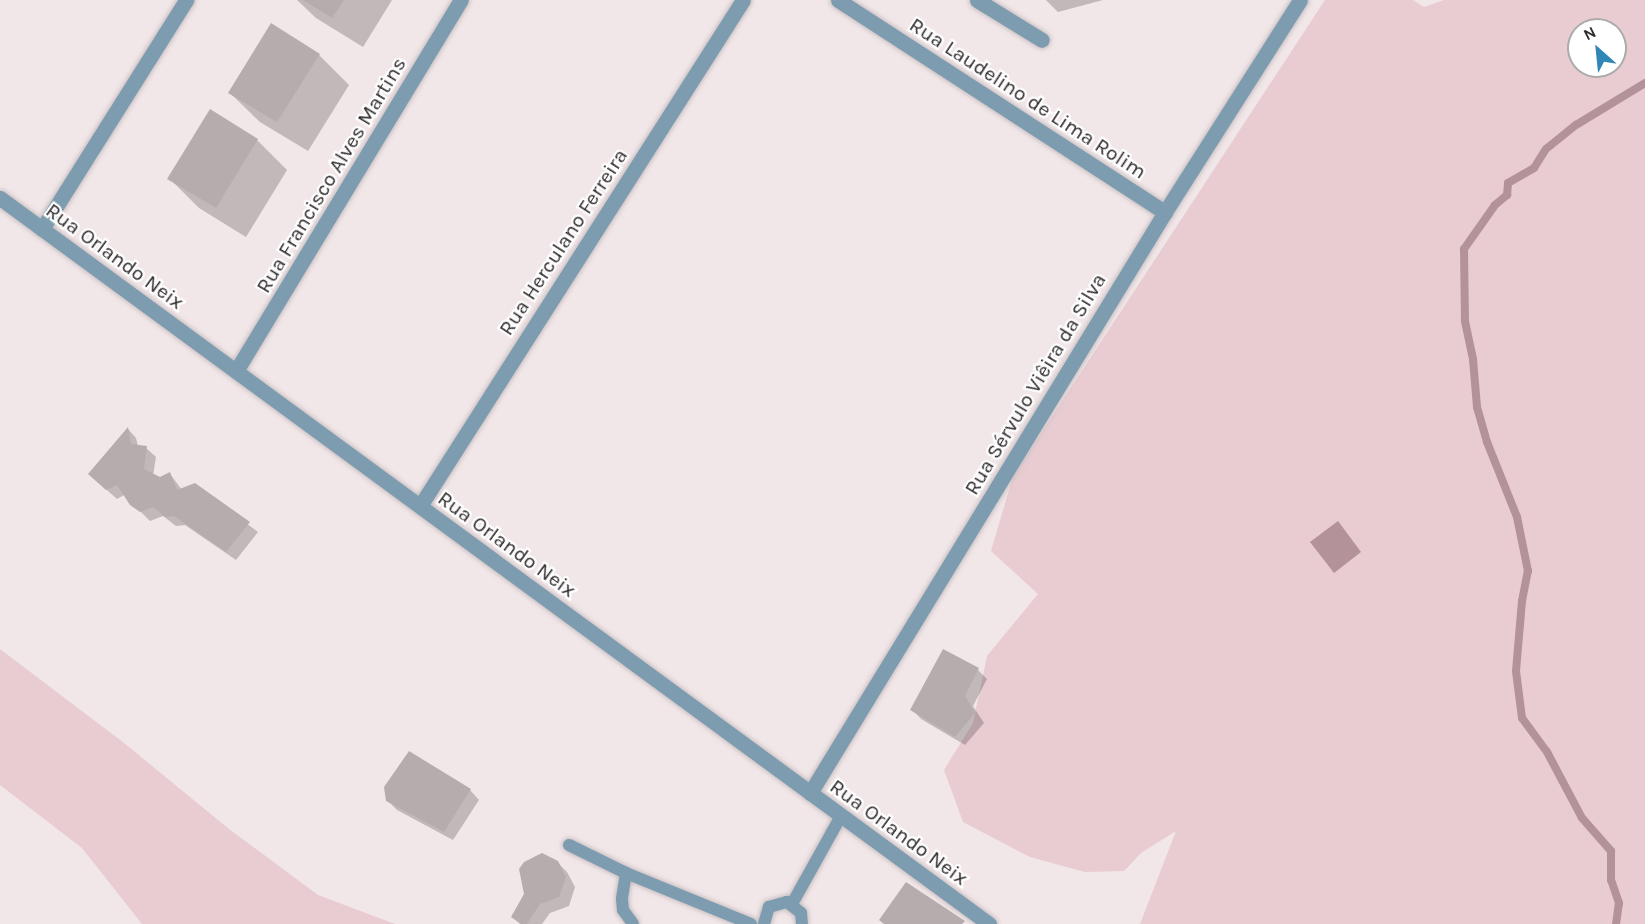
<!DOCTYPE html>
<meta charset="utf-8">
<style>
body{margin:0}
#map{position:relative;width:1645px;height:924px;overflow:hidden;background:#f1e6e8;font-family:Karla,sans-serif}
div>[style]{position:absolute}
.green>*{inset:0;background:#e8ccd2}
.water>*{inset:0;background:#b39299}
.shadow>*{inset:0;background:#0003}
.stream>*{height:8px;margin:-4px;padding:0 4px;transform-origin:4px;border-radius:4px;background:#b39299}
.building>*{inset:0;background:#b6acae}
.roads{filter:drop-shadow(0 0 2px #cac1c3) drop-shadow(0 0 2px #cac1c3)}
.service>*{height:12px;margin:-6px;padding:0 6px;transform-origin:6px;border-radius:6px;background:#7d9cb0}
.minor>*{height:15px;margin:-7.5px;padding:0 7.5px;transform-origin:7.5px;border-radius:7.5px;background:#7d9cb0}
span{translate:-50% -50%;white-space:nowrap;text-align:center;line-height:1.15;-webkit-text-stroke:4.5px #fff;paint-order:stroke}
.street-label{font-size:21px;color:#302c2d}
.north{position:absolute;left:1567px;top:18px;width:60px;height:60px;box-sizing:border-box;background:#fff;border:2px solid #acabab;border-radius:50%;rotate:333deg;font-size:16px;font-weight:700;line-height:24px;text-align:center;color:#302c2d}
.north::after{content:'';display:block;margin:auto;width:21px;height:27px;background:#3086b5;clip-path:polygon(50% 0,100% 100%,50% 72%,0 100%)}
</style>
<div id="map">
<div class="green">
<div style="clip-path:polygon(evenodd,1325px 0,1413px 0,1424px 7px,1444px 0,1645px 0,1645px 924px,1140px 924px,1176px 831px,1141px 853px,1124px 871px,1085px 872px,1030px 857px,963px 822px,944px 770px,973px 723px,987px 656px,1038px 594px,991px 551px,1013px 476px,1325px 0,1579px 30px,1615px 30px,1615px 66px,1579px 66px,1579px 30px)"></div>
<div style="clip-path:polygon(0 649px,124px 743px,229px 829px,318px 895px,395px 924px,142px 924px,82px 848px,0 785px)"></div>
</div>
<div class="water">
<div style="clip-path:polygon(1338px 521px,1361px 552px,1334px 573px,1310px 542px)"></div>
</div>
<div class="shadow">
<div style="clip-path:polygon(297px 0,392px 0,363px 47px,316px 18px)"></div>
<div style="clip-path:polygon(1046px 0,1103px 0,1058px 12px)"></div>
<div style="clip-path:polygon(319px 55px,349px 85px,308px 151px,260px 122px,230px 93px)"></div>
<div style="clip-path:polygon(210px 111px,257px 140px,287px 170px,246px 237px,199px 208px,169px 178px)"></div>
<div style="clip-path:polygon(128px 429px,136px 438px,138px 446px,146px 448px,156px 457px,153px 476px,160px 479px,170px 474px,182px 490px,195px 485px,258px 532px,236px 560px,185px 525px,176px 526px,163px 516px,150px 521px,124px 495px,117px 499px,99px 483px)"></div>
<div style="clip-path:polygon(978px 670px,987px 679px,973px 706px,984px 723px,965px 745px,921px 719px,912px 709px)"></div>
<div style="clip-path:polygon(470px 790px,479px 800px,453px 840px,397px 810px,388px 801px)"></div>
<div style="clip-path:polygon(541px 854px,557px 862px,567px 872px,575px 887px,569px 906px,550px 913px,542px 924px,520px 924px,513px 916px,525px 895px,521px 869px,534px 857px)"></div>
</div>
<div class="stream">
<div style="left:1616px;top:924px;width:21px;rotate:-82deg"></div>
<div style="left:1619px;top:903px;width:24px;rotate:-109deg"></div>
<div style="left:1611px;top:880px;width:29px;rotate:-90deg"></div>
<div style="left:1611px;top:851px;width:44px;rotate:-131.3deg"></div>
<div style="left:1582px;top:818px;width:75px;rotate:-117.9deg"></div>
<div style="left:1547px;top:752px;width:42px;rotate:-126.3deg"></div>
<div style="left:1522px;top:718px;width:47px;rotate:-97.3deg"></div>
<div style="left:1516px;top:671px;width:70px;rotate:-85.1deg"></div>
<div style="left:1522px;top:601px;width:31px;rotate:-79deg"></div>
<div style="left:1528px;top:571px;width:55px;rotate:-101.5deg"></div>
<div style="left:1517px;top:517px;width:81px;rotate:-111.8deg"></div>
<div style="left:1487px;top:442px;width:36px;rotate:-106deg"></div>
<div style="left:1477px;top:407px;width:48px;rotate:-94.8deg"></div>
<div style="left:1473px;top:359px;width:39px;rotate:-102deg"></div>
<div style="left:1465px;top:321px;width:72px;rotate:-90.8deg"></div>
<div style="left:1464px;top:249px;width:54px;rotate:-54.8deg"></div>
<div style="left:1495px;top:205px;width:16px;rotate:-40deg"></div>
<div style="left:1507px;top:195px;width:12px;rotate:-85deg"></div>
<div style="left:1508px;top:183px;width:30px;rotate:-30deg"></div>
<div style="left:1534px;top:168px;width:22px;rotate:-58deg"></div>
<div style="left:1546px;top:149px;width:38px;rotate:-39deg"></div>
<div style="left:1576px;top:125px;width:81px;rotate:-31.3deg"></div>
</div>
<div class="building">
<div style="clip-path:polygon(303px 0,344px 0,332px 18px)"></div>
<div style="clip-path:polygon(271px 23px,320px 54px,277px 122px,228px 93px)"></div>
<div style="clip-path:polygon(210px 109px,258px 139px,216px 208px,167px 179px)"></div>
<div style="clip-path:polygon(128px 427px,131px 444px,147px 446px,144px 469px,160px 477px,170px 472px,177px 490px,195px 483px,250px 522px,226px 552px,174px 516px,165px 517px,153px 507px,140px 512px,130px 505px,117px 485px,106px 490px,88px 474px)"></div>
<div style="clip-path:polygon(943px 649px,979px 668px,965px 696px,975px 713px,955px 737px,910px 710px)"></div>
<div style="clip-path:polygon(409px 751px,471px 789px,444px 832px,386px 801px,384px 787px)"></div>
<div style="clip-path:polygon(542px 853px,558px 861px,566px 877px,559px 897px,540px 904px,527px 924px,521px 924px,511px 917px,524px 894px,519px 869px,524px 862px)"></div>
<div style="clip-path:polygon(906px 882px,965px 921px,962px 924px,884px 924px,879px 920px)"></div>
</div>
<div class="roads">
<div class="service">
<div style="left:569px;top:845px;width:64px;rotate:26.2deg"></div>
<div style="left:626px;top:873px;width:135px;rotate:22.2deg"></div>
<div style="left:626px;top:873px;width:26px;rotate:99deg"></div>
<div style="left:622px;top:899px;width:11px;rotate:85deg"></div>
<div style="left:623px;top:910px;width:17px;rotate:54deg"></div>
<div style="left:792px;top:904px;width:101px;rotate:-60.9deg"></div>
<div style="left:764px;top:924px;width:18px;rotate:-74deg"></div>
<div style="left:769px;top:907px;width:19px;rotate:-16deg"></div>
<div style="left:787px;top:902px;width:18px;rotate:38deg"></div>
<div style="left:801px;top:913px;width:11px;rotate:85deg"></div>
</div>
<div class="minor">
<div style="left:838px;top:0;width:390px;rotate:33deg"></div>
<div style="left:977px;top:0;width:76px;rotate:31.6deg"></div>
<div style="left:0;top:198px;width:1227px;rotate:36.28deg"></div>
<div style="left:42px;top:229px;width:271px;rotate:-57.8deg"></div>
<div style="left:236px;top:371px;width:434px;rotate:-58.8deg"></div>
<div style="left:420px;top:506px;width:600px;rotate:-57.45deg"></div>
<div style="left:810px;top:793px;width:681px;rotate:-58.57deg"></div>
<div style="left:1165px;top:212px;width:251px;rotate:-57.5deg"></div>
</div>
</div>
<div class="street-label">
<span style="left:1028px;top:98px;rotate:33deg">Rua Laudelino de Lima Rolim</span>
<span style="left:331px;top:175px;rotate:-59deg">Rua Francisco Alves Martins</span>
<span style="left:563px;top:242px;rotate:-57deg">Rua Herculano Ferreira</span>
<span style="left:115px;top:256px;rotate:36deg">Rua Orlando Neix</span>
<span style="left:1035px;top:384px;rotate:-59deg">Rua Sérvulo Viêira da Silva</span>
<span style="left:507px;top:544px;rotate:36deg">Rua Orlando Neix</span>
<span style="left:899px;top:832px;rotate:36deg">Rua Orlando Neix</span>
</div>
<div class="north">N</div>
</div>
